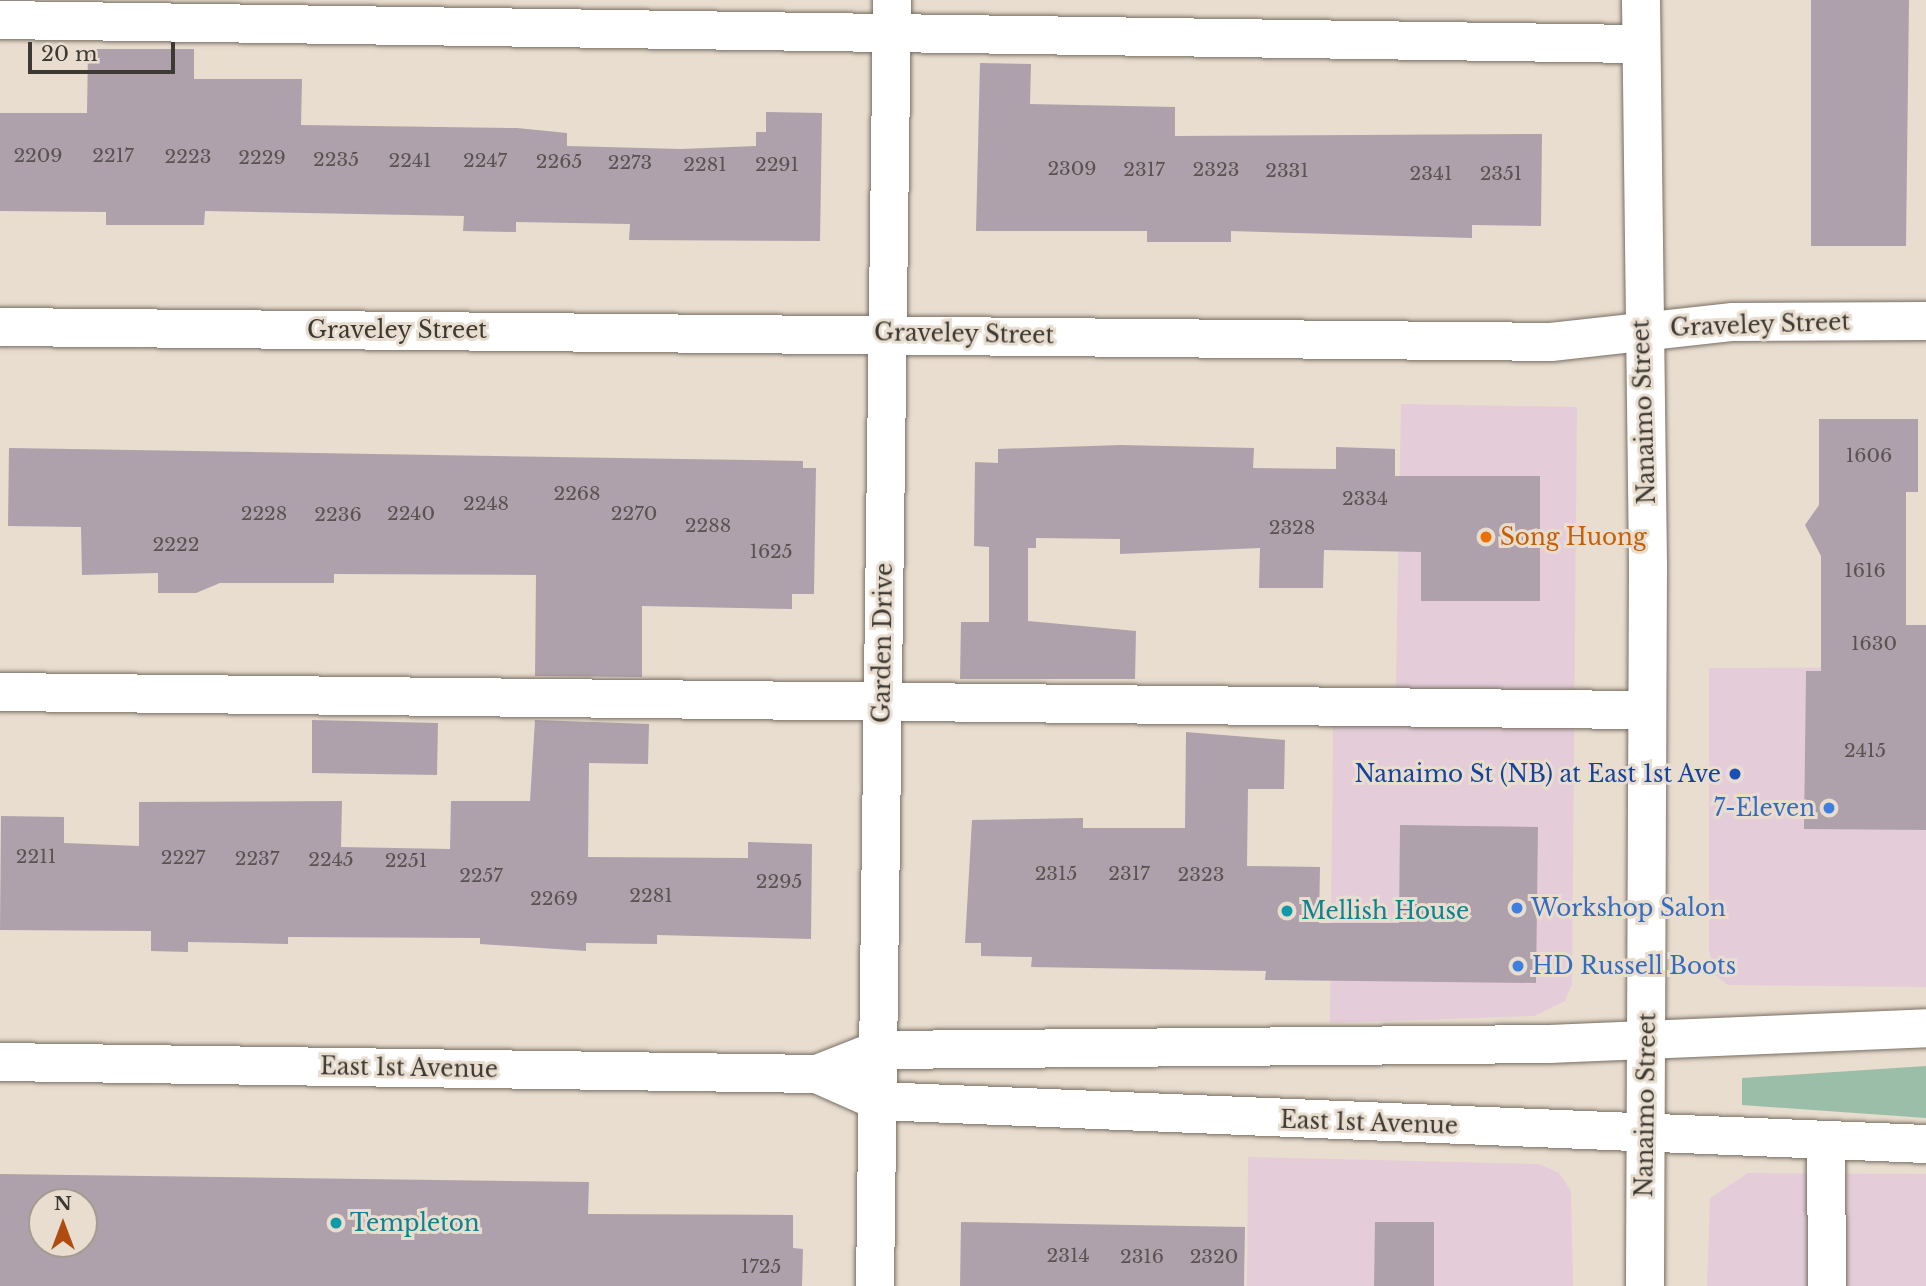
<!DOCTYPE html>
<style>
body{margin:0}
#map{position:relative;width:1926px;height:1286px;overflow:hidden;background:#e8ddcf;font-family:"Libre Baskerville",serif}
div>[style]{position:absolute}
.commercial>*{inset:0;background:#e4cdd9}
.green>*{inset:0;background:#9bbea8}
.building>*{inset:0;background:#afa1ab}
.roads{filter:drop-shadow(0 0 2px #786e62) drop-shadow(0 0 2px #786e62)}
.minor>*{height:38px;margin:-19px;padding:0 19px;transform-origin:19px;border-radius:19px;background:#fff}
.major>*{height:38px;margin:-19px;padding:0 19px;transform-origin:19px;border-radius:19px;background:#fff}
.dots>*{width:19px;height:19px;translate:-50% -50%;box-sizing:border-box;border:4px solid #e8ddcf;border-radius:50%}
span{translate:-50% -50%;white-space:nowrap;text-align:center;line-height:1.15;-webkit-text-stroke:6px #e8ddcf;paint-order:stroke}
.number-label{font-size:19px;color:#5a5351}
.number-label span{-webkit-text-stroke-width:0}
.street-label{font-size:23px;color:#3d3933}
.food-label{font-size:23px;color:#c56008}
.left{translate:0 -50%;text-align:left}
.transit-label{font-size:23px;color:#164399}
.right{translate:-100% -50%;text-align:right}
.shop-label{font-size:23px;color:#366cbe}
.culture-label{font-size:23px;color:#0d838f}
.north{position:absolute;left:28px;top:1188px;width:70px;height:70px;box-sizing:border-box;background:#e8ddcf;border:2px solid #a49b91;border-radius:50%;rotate:0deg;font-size:19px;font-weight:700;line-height:28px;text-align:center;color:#3d3933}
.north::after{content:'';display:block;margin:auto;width:24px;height:32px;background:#af4d10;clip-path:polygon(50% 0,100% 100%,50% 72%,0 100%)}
.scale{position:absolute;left:28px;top:42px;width:147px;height:32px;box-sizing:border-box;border:4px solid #3d3933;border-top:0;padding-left:9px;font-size:21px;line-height:24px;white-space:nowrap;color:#3d3933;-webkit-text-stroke:5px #e8ddcf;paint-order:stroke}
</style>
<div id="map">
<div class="commercial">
<div style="clip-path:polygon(1401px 404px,1577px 407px,1572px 984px,1565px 1001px,1534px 1016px,1330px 1023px,1333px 724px,1395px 725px)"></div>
<div style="clip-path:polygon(1926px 667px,1926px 987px,1728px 985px,1715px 975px,1709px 950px,1709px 668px)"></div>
<div style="clip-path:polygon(1248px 1157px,1539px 1164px,1559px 1173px,1571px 1191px,1573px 1286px,1247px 1286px)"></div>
<div style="clip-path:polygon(1748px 1173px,1926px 1174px,1926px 1286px,1707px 1286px,1710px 1198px)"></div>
</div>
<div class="green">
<div style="clip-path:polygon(1926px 1066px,1926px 1118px,1742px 1105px,1742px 1078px)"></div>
</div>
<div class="building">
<div style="clip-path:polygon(1811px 0,1909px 0,1906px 246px,1811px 246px)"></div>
<div style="clip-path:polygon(88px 49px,194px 49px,194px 79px,302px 79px,301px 125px,517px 128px,567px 133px,567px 146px,681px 149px,756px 146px,756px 132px,766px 132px,766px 112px,822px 113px,820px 241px,629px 240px,630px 224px,516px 222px,516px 232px,463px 231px,464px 216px,205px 211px,204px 225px,106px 225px,106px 212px,0 211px,0 113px,87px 113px)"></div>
<div style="clip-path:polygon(980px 63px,1031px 64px,1030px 104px,1175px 107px,1175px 136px,1542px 134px,1541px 226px,1472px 225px,1472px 238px,1231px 231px,1231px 242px,1147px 242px,1147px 231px,976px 231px)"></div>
<div style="clip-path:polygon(1819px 419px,1918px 419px,1918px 492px,1906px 492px,1906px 625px,1926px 625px,1926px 830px,1804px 829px,1806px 671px,1821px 671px,1821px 556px,1805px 525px,1819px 505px)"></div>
<div style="clip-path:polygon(1121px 445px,1254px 448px,1253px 468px,1336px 469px,1336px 447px,1395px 449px,1395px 476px,1540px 476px,1540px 601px,1421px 601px,1421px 552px,1324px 550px,1323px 588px,1259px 588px,1260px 548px,1120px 554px,1120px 539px,1036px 538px,1036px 548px,1028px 548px,1028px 621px,1136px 631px,1135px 679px,960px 679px,961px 622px,989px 622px,989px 547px,974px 546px,975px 462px,998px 463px,998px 449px)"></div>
<div style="clip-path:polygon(9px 448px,803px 461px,803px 468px,816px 468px,814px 594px,792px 594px,792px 609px,642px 606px,642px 677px,535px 676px,536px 575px,334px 574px,334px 583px,220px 583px,196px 593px,158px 593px,158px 573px,82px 575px,81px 527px,8px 526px)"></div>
<div style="clip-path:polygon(312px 720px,438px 723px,437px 775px,312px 773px)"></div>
<div style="clip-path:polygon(535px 720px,649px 724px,648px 764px,589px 763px,588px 857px,748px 858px,748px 842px,812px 844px,811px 939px,657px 935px,657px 944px,586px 943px,586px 951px,480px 944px,480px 938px,288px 937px,288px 944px,188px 942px,188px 952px,151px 951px,151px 931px,0 930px,1px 816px,64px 817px,64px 843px,139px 846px,139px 802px,342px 801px,341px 847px,450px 849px,451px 801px,530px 801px)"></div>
<div style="clip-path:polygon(1186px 732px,1285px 740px,1284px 789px,1248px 789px,1247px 866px,1320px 867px,1319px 923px,1399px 923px,1400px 825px,1538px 827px,1536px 983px,1265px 980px,1266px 971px,1031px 967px,1032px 957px,981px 956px,981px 943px,965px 943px,972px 820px,1083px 818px,1083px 828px,1185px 828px)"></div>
<div style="clip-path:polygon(evenodd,0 1174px,589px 1182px,588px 1214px,793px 1215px,793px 1248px,803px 1249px,802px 1286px,0 1286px,0 1174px,42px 1202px,84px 1202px,84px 1244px,42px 1244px,42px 1202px)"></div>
<div style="clip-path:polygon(961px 1222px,1245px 1227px,1244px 1286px,960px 1286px)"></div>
<div style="clip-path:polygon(1375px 1222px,1434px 1222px,1434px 1286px,1374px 1286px)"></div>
</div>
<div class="roads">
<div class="minor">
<div style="left:0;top:20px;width:1641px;rotate:0.84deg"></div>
<div style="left:0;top:327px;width:1551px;rotate:0.55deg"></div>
<div style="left:1551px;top:342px;width:183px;rotate:-6.3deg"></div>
<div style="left:1733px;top:322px;width:193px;rotate:-0.3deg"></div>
<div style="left:0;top:692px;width:1647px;rotate:0.63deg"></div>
<div style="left:1826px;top:1142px;width:144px;rotate:89.6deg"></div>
<div style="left:875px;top:1286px;width:1286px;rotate:-89.24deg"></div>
</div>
<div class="major">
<div style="left:1641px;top:0;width:565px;rotate:89.29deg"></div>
<div style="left:1648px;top:565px;width:721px;rotate:90.24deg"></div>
<div style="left:0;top:1062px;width:817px;rotate:0.84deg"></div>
<div style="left:817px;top:1074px;width:66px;rotate:-21.5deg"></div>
<div style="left:878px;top:1050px;width:672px;rotate:-0.51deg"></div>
<div style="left:1550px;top:1044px;width:376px;rotate:-2.4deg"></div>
<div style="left:817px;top:1074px;width:67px;rotate:23.9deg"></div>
<div style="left:878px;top:1101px;width:1049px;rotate:2.35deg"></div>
</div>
</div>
<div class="dots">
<div style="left:1486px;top:537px;background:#e8710a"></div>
<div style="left:1735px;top:774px;background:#1a4fb4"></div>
<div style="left:1829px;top:808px;background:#3f7fe0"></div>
<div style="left:1517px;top:908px;background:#3f7fe0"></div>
<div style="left:1287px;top:911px;background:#0f9aa8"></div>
<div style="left:1518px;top:966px;background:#3f7fe0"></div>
<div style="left:336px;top:1223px;background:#0f9aa8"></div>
</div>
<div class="number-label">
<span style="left:38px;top:156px">2209</span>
<span style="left:113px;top:156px">2217</span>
<span style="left:188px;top:157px">2223</span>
<span style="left:262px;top:158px">2229</span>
<span style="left:336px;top:160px">2235</span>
<span style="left:410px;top:161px">2241</span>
<span style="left:485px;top:161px">2247</span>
<span style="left:559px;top:162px">2265</span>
<span style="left:630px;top:163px">2273</span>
<span style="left:705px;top:165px">2281</span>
<span style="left:777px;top:165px">2291</span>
<span style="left:1072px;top:169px">2309</span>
<span style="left:1144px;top:170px">2317</span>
<span style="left:1216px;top:170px">2323</span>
<span style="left:1287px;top:171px">2331</span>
<span style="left:1431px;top:174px">2341</span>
<span style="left:1501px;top:174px">2351</span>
<span style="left:1869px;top:456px">1606</span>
<span style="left:577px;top:494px">2268</span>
<span style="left:1365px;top:499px">2334</span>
<span style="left:486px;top:504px">2248</span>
<span style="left:264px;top:514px">2228</span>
<span style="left:411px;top:514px">2240</span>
<span style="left:634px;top:514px">2270</span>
<span style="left:338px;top:515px">2236</span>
<span style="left:708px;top:526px">2288</span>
<span style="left:1292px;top:528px">2328</span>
<span style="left:176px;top:545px">2222</span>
<span style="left:771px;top:552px">1625</span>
<span style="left:1865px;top:571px">1616</span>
<span style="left:1874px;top:644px">1630</span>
<span style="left:1865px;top:751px">2415</span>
<span style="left:36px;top:857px">2211</span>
<span style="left:183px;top:858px">2227</span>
<span style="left:257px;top:859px">2237</span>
<span style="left:331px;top:860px">2245</span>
<span style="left:406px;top:861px">2251</span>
<span style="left:1056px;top:874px">2315</span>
<span style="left:1129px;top:874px">2317</span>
<span style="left:1201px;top:875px">2323</span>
<span style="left:481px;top:876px">2257</span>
<span style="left:779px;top:882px">2295</span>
<span style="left:651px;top:896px">2281</span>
<span style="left:554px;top:899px">2269</span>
<span style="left:1068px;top:1256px">2314</span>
<span style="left:1142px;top:1257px">2316</span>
<span style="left:1214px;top:1257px">2320</span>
<span style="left:761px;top:1267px">1725</span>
</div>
<div class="street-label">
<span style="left:1760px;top:325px;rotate:-2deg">Graveley Street</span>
<span style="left:397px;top:330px">Graveley Street</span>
<span style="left:964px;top:334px;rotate:1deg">Graveley Street</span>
<span style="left:1644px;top:412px;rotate:-92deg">Nanaimo Street</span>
<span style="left:883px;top:643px;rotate:-89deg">Garden Drive</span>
<span style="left:409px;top:1068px;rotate:1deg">East 1st Avenue</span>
<span style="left:1646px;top:1105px;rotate:-89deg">Nanaimo Street</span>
<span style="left:1369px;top:1123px;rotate:2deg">East 1st Avenue</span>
</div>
<div class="food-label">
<span class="left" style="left:1500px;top:537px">Song Huong</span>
</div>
<div class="transit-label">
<span class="right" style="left:1721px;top:774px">Nanaimo St (NB) at East 1st Ave</span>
</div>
<div class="shop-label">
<span class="right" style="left:1815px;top:808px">7-Eleven</span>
<span class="left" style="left:1531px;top:908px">Workshop Salon</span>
<span class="left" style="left:1532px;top:966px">HD Russell Boots</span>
</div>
<div class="culture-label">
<span class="left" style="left:1301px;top:911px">Mellish House</span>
<span class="left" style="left:350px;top:1223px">Templeton</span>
</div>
<div class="north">N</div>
<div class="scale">20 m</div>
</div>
